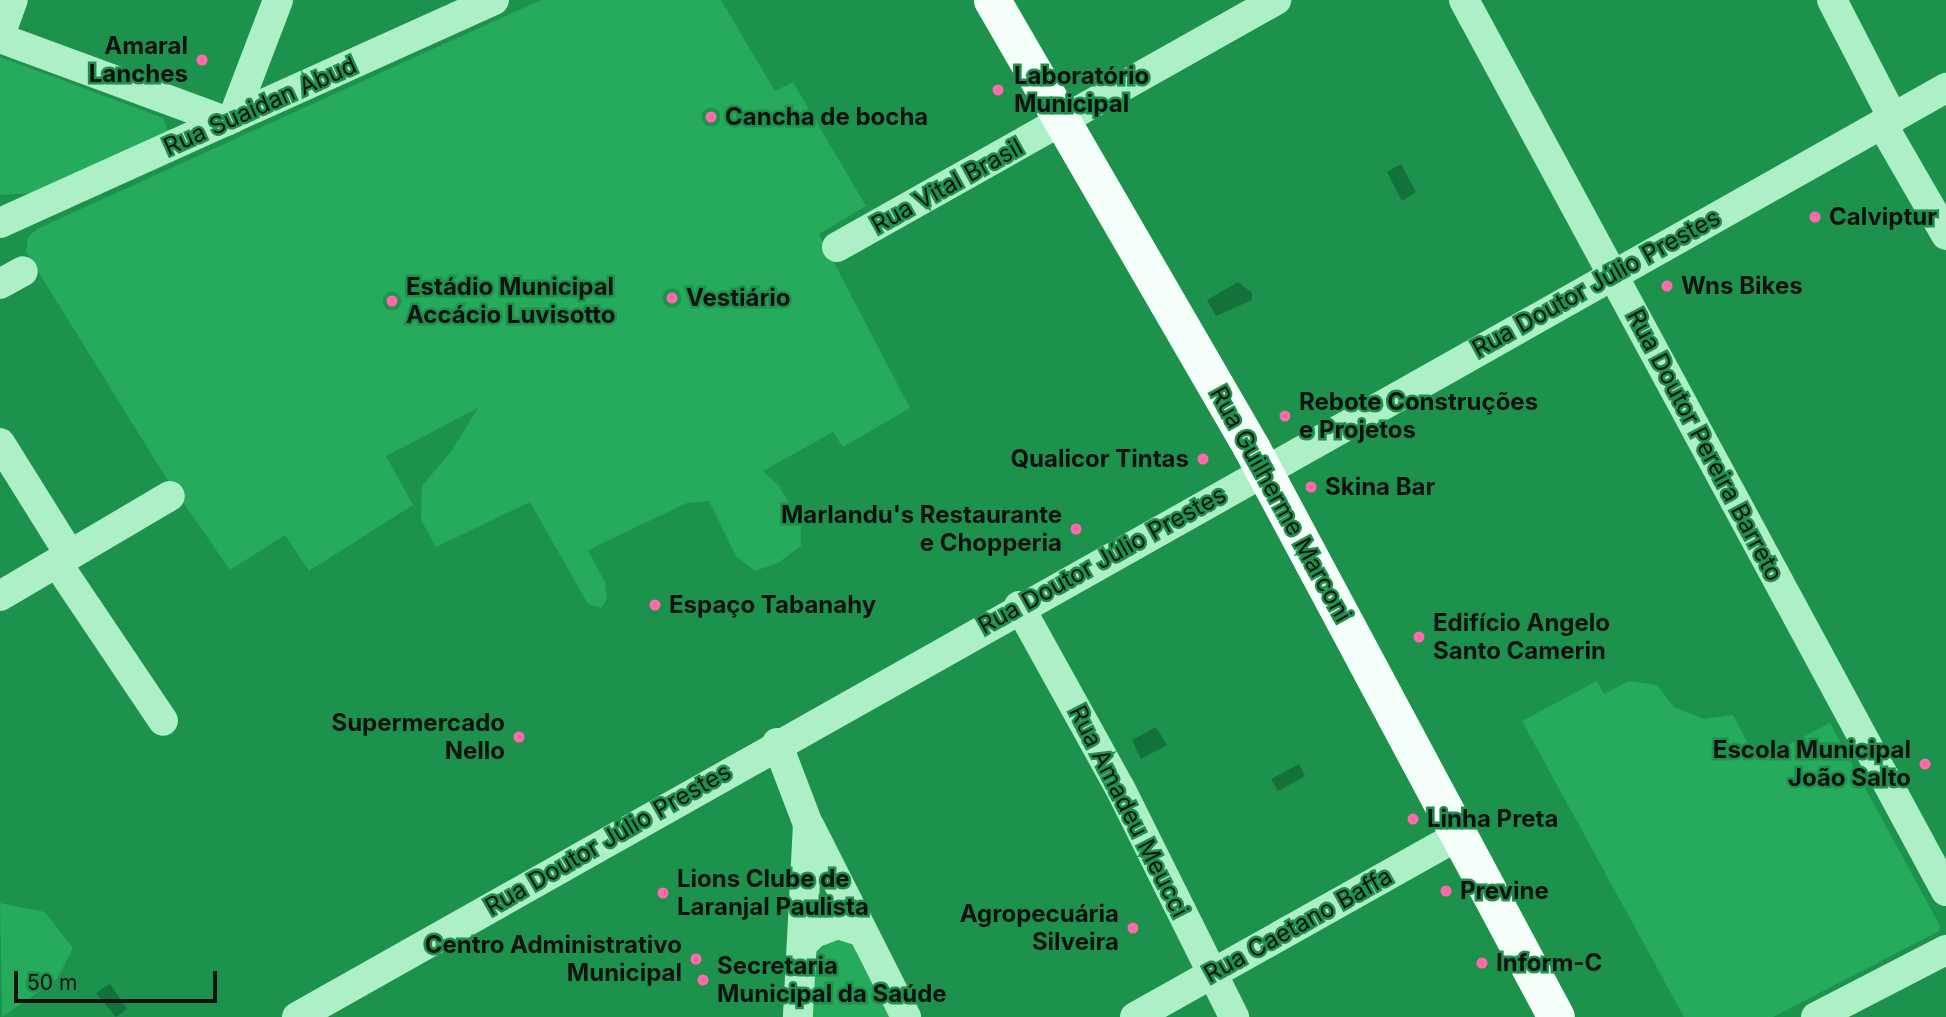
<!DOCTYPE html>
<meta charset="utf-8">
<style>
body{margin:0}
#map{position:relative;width:1946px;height:1017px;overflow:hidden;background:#1c924d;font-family:Inter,sans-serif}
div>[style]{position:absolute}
.green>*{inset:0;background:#25ab5b}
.water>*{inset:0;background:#13713a}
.minor>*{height:30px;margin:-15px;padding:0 15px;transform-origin:15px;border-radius:15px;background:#adefc7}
.major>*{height:37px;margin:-18.5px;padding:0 18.5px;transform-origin:18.5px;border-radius:18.5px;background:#f4fff9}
.dots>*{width:19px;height:19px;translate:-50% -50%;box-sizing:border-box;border:4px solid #1c924d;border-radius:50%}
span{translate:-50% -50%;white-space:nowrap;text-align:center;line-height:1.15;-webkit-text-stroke:5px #1c924d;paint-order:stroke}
.poi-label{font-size:24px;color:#111;font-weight:700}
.right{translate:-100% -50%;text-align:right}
.left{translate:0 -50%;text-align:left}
.street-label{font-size:24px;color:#111}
.scale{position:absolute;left:14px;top:971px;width:203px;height:32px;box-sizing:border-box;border:4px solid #111;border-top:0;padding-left:9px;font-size:21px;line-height:24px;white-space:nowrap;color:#111;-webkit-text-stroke:5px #1c924d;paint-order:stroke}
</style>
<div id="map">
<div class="green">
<div style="clip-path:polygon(541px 0,721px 0,775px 91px,793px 82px,866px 206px,819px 234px,910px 408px,843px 447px,833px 432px,763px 471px,779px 486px,801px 523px,801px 546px,778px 563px,755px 571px,736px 556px,709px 501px,687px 503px,588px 550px,605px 582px,607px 599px,601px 608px,588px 604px,530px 502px,436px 547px,421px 520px,422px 486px,452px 450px,478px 408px,386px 456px,413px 505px,309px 571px,285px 535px,230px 570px,165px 476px,26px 252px,28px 237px,37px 229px)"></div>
<div style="clip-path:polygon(0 57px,163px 118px,168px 131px,34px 193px,0 195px)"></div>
<div style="clip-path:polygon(1597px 681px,1604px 694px,1629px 681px,1657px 685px,1674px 707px,1704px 719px,1733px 715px,1757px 761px,1830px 723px,1940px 926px,1939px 931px,1773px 1017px,1684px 1017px,1522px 721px)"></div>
<div style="clip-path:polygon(0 903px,45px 912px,73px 948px,57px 979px,2px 1017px)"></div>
<div style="clip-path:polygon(833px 936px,854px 942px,893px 1017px,813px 1017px,816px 954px)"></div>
</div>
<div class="water">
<div style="clip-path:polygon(1401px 164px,1416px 192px,1402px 201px,1387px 172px)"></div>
<div style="clip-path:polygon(1238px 282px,1252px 293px,1252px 300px,1216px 316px,1207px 300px)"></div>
<div style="clip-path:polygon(1156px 727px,1167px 745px,1141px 759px,1132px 740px)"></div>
<div style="clip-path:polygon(1299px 764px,1305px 776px,1278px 791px,1271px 779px)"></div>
<div style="clip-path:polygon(110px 984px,127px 1009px,116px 1017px,96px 993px)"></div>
</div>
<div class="minor">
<div style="left:1464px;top:0;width:1013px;rotate:61.59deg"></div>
<div style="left:1832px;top:0;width:133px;rotate:62.7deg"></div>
<div style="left:0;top:35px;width:37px;rotate:-70deg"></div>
<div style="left:0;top:38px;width:241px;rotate:20.2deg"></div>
<div style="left:233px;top:118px;width:126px;rotate:-69.1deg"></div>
<div style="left:1882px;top:124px;width:128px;rotate:60deg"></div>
<div style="left:0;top:223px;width:542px;rotate:-24.3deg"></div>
<div style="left:837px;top:247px;width:504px;rotate:-29.36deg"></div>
<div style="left:0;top:284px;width:26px;rotate:-29deg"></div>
<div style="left:0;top:443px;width:132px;rotate:58deg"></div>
<div style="left:57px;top:563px;width:190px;rotate:56.1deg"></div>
<div style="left:0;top:596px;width:197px;rotate:-30.5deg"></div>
<div style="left:1019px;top:606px;width:208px;rotate:61deg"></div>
<div style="left:1120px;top:788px;width:256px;rotate:63.5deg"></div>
<div style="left:777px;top:743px;width:87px;rotate:69.1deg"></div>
<div style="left:808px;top:824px;width:193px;rotate:93deg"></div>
<div style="left:810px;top:827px;width:213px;rotate:63.2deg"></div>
<div style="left:803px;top:944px;width:16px;rotate:-45deg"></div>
<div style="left:814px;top:933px;width:26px;rotate:-21deg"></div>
<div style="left:838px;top:924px;width:26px;rotate:18deg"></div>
<div style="left:297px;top:1017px;width:1893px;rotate:-29.4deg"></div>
<div style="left:1135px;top:1017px;width:374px;rotate:-29.3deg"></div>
<div style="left:1816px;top:1017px;width:146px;rotate:-27.3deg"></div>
</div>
<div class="major">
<div style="left:992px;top:0;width:517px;rotate:59.91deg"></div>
<div style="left:1251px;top:447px;width:646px;rotate:61.85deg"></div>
</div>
<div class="dots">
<div style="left:202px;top:60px;background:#ff6aab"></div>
<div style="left:998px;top:90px;background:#ff6aab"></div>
<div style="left:711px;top:117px;background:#ff6aab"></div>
<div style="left:1815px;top:217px;background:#ff6aab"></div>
<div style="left:1667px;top:286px;background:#ff6aab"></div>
<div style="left:672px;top:298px;background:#ff6aab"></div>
<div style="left:392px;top:301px;background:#ff6aab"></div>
<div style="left:1285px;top:416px;background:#ff6aab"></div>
<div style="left:1203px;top:459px;background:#ff6aab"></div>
<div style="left:1311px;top:487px;background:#ff6aab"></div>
<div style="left:1076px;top:529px;background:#ff6aab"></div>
<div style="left:655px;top:605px;background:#ff6aab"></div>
<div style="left:1419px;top:637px;background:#ff6aab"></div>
<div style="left:519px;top:737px;background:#ff6aab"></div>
<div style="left:1925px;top:764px;background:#ff6aab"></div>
<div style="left:1413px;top:819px;background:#ff6aab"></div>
<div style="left:1446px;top:891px;background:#ff6aab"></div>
<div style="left:663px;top:893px;background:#ff6aab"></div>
<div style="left:1133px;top:928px;background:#ff6aab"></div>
<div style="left:696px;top:959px;background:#ff6aab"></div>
<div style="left:1482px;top:963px;background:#ff6aab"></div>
<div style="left:703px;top:980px;background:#ff6aab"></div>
</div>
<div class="poi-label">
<span class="right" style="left:188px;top:60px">Amaral<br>Lanches</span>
<span class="left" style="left:1014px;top:90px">Laboratório<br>Municipal</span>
<span class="left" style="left:725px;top:117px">Cancha de bocha</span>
<span class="left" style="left:1829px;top:217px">Calviptur</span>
<span class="left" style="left:1681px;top:286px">Wns Bikes</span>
<span class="left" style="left:406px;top:301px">Estádio Municipal<br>Accácio Luvisotto</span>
<span class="left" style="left:686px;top:298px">Vestiário</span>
<span class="left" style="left:1299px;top:416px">Rebote Construções<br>e Projetos</span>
<span class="right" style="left:1189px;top:459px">Qualicor Tintas</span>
<span class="left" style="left:1325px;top:487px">Skina Bar</span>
<span class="right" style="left:1062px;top:529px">Marlandu's Restaurante<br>e Chopperia</span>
<span class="left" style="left:669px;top:605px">Espaço Tabanahy</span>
<span class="left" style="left:1433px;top:637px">Edifício Angelo<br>Santo Camerin</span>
<span class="right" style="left:505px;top:737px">Supermercado<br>Nello</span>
<span class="right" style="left:1911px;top:764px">Escola Municipal<br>João Salto</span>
<span class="left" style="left:1427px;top:819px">Linha Preta</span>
<span class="left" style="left:677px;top:893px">Lions Clube de<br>Laranjal Paulista</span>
<span class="left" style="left:1460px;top:891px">Previne</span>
<span class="right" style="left:1119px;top:928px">Agropecuária<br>Silveira</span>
<span class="right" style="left:682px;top:959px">Centro Administrativo<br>Municipal</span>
<span class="left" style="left:1496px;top:963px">Inform-C</span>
<span class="left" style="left:717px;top:980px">Secretaria<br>Municipal da Saúde</span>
</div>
<div class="street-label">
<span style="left:260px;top:106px;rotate:-24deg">Rua Suaidan Abud</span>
<span style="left:947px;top:186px;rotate:-29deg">Rua Vital Brasil</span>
<span style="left:1596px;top:283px;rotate:-29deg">Rua Doutor Júlio Prestes</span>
<span style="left:1705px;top:445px;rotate:62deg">Rua Doutor Pereira Barreto</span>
<span style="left:1281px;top:504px;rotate:61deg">Rua Guilherme Marconi</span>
<span style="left:1102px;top:560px;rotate:-29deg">Rua Doutor Júlio Prestes</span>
<span style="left:1129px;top:811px;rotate:63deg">Rua Amadeu Meucci</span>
<span style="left:608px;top:839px;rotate:-30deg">Rua Doutor Júlio Prestes</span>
<span style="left:1298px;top:925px;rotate:-29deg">Rua Caetano Baffa</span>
</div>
<div class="scale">50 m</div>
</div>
